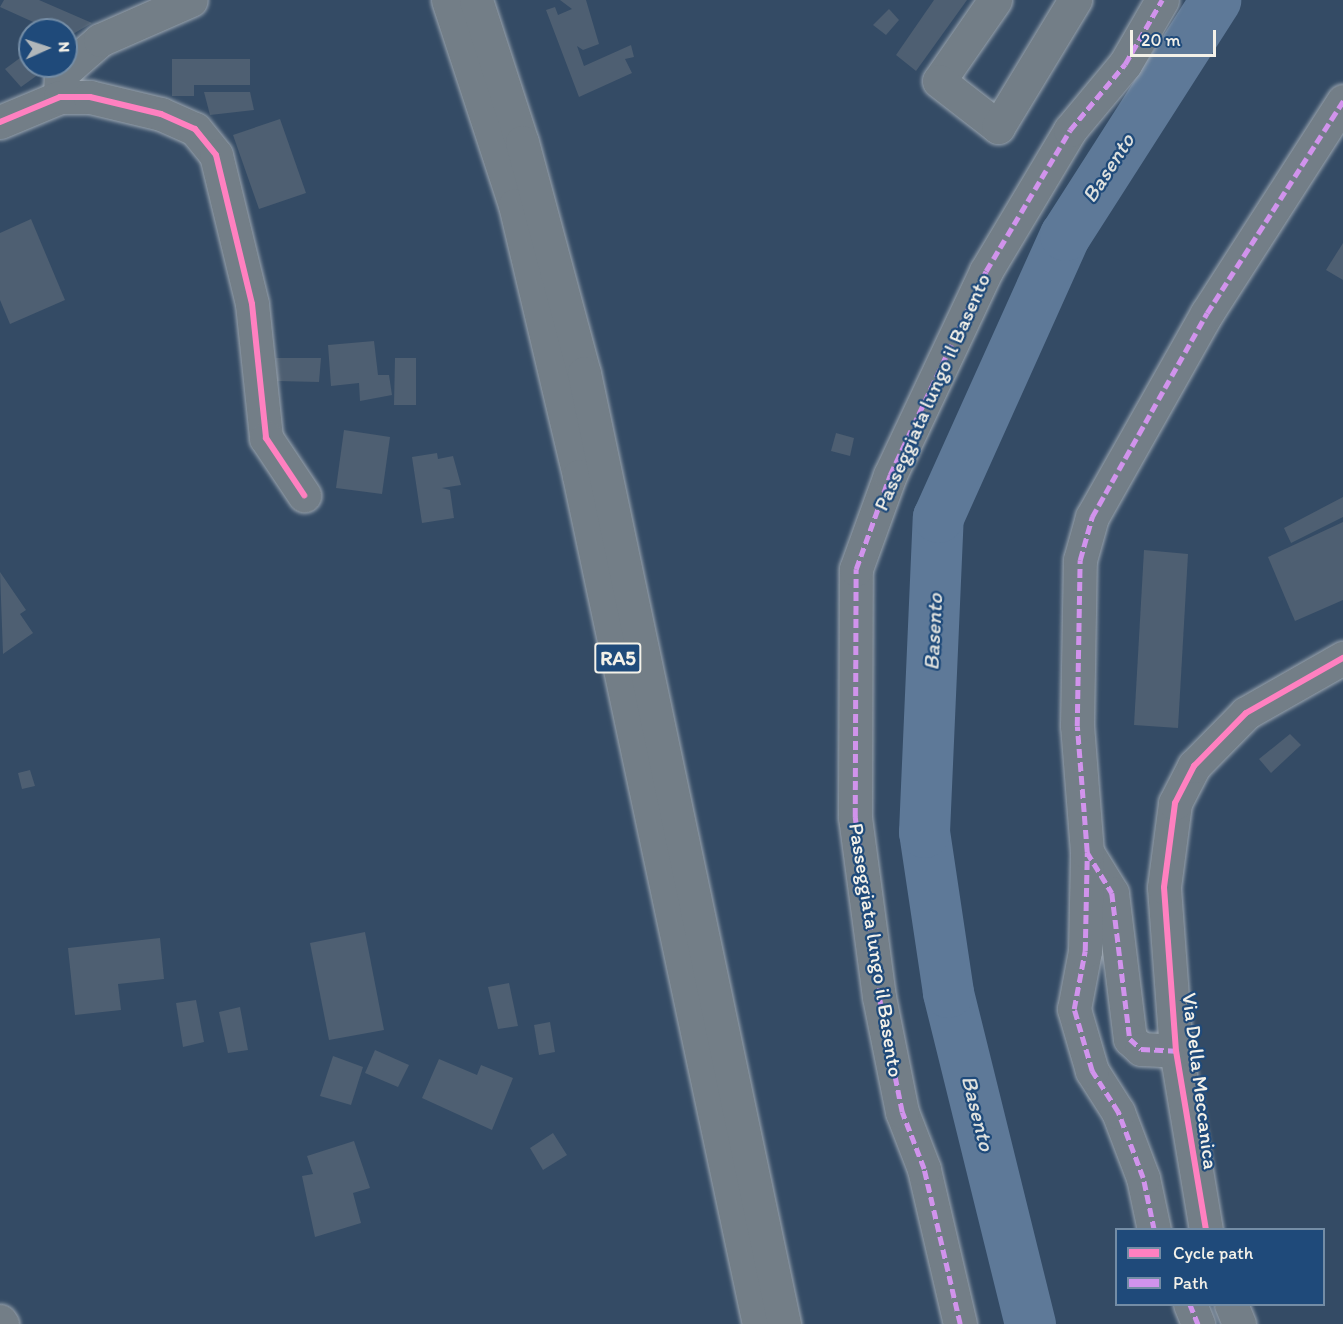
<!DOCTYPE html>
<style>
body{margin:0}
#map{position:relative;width:1343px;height:1324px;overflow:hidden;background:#344b65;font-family:Itim,sans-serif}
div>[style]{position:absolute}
.river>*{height:51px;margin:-25.5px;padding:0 25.5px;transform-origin:25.5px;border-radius:25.5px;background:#5e7998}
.building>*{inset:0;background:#4e5f72}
.roads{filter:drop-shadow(0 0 2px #9ba5af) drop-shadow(0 0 2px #9ba5af)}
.minor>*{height:33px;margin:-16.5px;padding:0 16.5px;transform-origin:16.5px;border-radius:16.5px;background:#737e87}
.highway>*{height:33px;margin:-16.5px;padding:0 16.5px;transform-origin:16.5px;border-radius:16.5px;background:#737e87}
.quiet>*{height:4.5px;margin-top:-2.25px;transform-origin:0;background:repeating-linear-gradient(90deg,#d193ec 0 9px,transparent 0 13.5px)}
.cycleway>*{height:6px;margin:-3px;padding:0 3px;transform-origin:3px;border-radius:3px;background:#ff80c0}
span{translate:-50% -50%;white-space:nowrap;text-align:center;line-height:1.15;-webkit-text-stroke:4.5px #1f4a7a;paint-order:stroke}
.shield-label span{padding:2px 4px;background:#1f4a7a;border:2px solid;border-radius:4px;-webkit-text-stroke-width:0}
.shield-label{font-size:20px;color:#f4f1e8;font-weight:700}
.street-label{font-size:21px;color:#f4f1e8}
.water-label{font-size:22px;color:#dee0dd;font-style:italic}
.legend{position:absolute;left:1115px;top:1228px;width:210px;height:78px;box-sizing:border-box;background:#1f4a7a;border:2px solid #748da6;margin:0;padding:8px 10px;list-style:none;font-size:18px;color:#f4f1e8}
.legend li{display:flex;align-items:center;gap:12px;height:30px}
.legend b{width:30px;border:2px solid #748da6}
.north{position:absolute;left:18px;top:18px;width:60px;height:60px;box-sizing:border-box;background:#1f4a7a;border:2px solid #748da6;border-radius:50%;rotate:87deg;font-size:16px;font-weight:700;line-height:24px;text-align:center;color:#f4f1e8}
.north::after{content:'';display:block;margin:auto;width:21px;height:27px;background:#b1b7ba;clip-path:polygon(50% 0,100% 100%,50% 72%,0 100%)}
.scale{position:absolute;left:1130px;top:30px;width:86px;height:27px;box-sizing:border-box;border:3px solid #f4f1e8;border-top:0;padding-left:8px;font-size:18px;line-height:21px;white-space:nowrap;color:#f4f1e8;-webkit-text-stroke:4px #1f4a7a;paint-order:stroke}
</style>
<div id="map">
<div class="river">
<div style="left:1030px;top:1324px;width:342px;rotate:-103.9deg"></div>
<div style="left:948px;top:992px;width:162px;rotate:-98.5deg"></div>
<div style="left:924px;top:832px;width:315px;rotate:-87.5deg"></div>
<div style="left:938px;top:517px;width:309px;rotate:-65.8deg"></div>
<div style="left:1065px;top:235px;width:279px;rotate:-57.4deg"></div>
</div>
<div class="building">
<div style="clip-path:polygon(4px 0,39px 0,92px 23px,66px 38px,66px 30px,51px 30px,0 7px)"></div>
<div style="clip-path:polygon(560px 0,586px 0,599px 44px,583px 50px,577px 46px,584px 66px,631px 45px,634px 57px,625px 59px,632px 73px,579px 97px,546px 10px,555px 7px,558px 15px,572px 9px)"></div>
<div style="clip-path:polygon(934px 0,967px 0,916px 71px,896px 55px)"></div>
<div style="clip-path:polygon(889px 9px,899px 20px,886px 35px,873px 25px)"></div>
<div style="clip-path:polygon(24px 55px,39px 74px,21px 87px,5px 69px)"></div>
<div style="clip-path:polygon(172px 59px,250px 59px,250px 85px,194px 85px,194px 96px,172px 96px)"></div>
<div style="clip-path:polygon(204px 92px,250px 92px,254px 110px,210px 115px)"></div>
<div style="clip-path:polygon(280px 119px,306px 193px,259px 209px,233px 135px)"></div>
<div style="clip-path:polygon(31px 219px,65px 300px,10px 324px,0 300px,0 233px)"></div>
<div style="clip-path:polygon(1343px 243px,1343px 280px,1326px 270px)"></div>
<div style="clip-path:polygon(374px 341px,378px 375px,389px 375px,392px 395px,360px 401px,359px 383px,331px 386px,328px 345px)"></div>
<div style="clip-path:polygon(276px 358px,321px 358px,319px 382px,277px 381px)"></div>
<div style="clip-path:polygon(395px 358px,416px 358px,416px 405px,394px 405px)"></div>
<div style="clip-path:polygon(344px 430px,390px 437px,382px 494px,336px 488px)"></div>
<div style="clip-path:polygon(836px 433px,854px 438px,850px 456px,831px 451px)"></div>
<div style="clip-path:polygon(437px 453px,438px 459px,453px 456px,461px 485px,442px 488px,450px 490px,454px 518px,422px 523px,412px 457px)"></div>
<div style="clip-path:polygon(1343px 497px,1343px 517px,1291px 543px,1284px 528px)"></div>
<div style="clip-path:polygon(1343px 522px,1343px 600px,1295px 621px,1268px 557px)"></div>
<div style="clip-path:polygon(1144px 550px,1188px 554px,1178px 728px,1134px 725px)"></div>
<div style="clip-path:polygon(0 572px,26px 610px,20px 614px,33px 633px,3px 654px)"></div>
<div style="clip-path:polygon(1290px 734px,1301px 745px,1271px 773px,1259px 759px)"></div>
<div style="clip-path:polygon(30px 770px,35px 786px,22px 789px,18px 773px)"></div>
<div style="clip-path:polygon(365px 932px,384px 1030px,329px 1040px,310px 943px)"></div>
<div style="clip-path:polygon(160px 938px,164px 979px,118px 984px,121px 1010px,75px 1015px,68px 948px)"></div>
<div style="clip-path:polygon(509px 983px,518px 1026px,498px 1029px,488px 987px)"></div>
<div style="clip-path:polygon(196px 1000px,204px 1042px,183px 1047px,176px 1003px)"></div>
<div style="clip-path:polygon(240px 1007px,248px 1050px,228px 1053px,219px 1012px)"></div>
<div style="clip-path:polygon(550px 1022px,555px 1052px,539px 1055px,534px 1025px)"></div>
<div style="clip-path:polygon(375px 1050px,409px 1065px,398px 1087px,365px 1073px)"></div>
<div style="clip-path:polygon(333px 1056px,363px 1067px,351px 1105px,320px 1096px)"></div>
<div style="clip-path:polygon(439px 1059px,477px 1075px,481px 1065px,513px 1078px,492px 1130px,422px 1098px)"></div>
<div style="clip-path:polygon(553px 1133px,567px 1155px,543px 1170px,530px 1148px)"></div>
<div style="clip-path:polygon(354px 1141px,370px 1188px,353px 1193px,361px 1223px,315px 1237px,302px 1176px,313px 1174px,307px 1156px)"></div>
</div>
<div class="roads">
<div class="minor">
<div style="left:995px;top:0;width:98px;rotate:124.7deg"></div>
<div style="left:939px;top:81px;width:75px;rotate:37.9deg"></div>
<div style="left:998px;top:127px;width:149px;rotate:-58.8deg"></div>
<div style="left:60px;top:97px;width:23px;rotate:-88deg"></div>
<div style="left:61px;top:74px;width:52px;rotate:-41.1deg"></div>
<div style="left:100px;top:40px;width:99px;rotate:-23.7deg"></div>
<div style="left:0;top:122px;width:65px;rotate:-22.6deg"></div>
<div style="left:60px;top:97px;width:30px"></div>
<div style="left:90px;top:97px;width:73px;rotate:13.5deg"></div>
<div style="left:161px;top:114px;width:37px;rotate:24deg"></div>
<div style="left:195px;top:129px;width:33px;rotate:51deg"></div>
<div style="left:216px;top:155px;width:153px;rotate:76.4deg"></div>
<div style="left:252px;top:304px;width:135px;rotate:84deg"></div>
<div style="left:266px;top:438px;width:69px;rotate:56.3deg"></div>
<div style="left:1087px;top:852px;width:48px;rotate:58.6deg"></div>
<div style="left:1112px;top:893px;width:147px;rotate:83deg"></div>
<div style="left:1130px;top:1039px;width:15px;rotate:42deg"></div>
<div style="left:1141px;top:1049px;width:35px;rotate:3deg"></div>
<div style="left:1154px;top:1230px;width:53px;rotate:-101.9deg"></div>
<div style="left:1143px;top:1178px;width:71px;rotate:-110.7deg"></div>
<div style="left:1118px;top:1112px;width:49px;rotate:-122.4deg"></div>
<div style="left:1092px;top:1071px;width:65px;rotate:-106.2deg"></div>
<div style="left:1074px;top:1009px;width:59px;rotate:-79.3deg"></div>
<div style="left:1085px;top:951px;width:99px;rotate:-88.8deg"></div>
<div style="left:1087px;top:852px;width:126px;rotate:-94.5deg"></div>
<div style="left:1077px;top:726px;width:166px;rotate:-89deg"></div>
<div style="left:1080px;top:560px;width:45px;rotate:-74.4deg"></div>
<div style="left:1092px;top:517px;width:234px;rotate:-60.6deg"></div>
<div style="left:1207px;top:313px;width:252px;rotate:-57.3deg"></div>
<div style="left:1206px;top:1230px;width:181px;rotate:-99.5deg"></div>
<div style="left:1176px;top:1051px;width:164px;rotate:-94.2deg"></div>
<div style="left:1164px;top:887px;width:85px;rotate:-82.5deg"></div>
<div style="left:1175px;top:803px;width:42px;rotate:-62.8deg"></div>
<div style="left:1194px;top:766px;width:74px;rotate:-45.5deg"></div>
<div style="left:1246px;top:713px;width:112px;rotate:-29.6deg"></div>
<div style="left:1190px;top:1304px;width:22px;rotate:68deg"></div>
<div style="left:1231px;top:1304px;width:22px;rotate:68deg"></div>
<div style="left:0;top:1321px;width:4px;rotate:56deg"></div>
<div style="left:960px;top:1324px;width:159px;rotate:-103.1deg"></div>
<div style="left:924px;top:1169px;width:61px;rotate:-111.1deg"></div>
<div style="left:902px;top:1112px;width:117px;rotate:-101.3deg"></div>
<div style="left:879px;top:997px;width:182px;rotate:-97.6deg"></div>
<div style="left:855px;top:817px;width:248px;rotate:-89.8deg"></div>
<div style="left:856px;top:569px;width:100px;rotate:-70.1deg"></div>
<div style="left:890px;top:475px;width:225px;rotate:-64.8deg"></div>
<div style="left:986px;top:271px;width:164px;rotate:-59.2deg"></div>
<div style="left:1070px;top:130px;width:86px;rotate:-50.2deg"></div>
<div style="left:1125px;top:64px;width:74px;rotate:-60deg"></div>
</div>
<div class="highway">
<div style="left:448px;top:0;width:216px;rotate:71.9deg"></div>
<div style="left:515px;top:205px;width:278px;rotate:76.7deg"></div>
<div style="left:579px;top:476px;width:867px;rotate:78.02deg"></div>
<div style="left:476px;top:0;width:149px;rotate:72.1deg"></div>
<div style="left:522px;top:142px;width:239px;rotate:75deg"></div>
<div style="left:584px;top:373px;width:972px;rotate:78.12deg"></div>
</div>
</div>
<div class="quiet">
<div style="left:1087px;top:852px;width:48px;rotate:58.6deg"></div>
<div style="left:1112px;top:893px;width:147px;rotate:83deg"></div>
<div style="left:1130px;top:1039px;width:15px;rotate:42deg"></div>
<div style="left:1141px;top:1049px;width:35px;rotate:3deg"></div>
<div style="left:1154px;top:1230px;width:53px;rotate:-101.9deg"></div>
<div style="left:1143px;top:1178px;width:71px;rotate:-110.7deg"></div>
<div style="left:1118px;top:1112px;width:49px;rotate:-122.4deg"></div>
<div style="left:1092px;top:1071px;width:65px;rotate:-106.2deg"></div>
<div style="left:1074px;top:1009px;width:59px;rotate:-79.3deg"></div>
<div style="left:1085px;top:951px;width:99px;rotate:-88.8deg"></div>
<div style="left:1087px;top:852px;width:126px;rotate:-94.5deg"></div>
<div style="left:1077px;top:726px;width:166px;rotate:-89deg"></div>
<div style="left:1080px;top:560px;width:45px;rotate:-74.4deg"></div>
<div style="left:1092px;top:517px;width:234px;rotate:-60.6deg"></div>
<div style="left:1207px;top:313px;width:252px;rotate:-57.3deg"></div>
<div style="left:1190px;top:1304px;width:22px;rotate:68deg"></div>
<div style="left:960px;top:1324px;width:159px;rotate:-103.1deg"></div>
<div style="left:924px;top:1169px;width:61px;rotate:-111.1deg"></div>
<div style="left:902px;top:1112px;width:117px;rotate:-101.3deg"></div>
<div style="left:879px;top:997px;width:182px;rotate:-97.6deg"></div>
<div style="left:855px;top:817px;width:248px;rotate:-89.8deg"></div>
<div style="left:856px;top:569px;width:100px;rotate:-70.1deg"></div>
<div style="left:890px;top:475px;width:225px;rotate:-64.8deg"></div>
<div style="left:986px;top:271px;width:164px;rotate:-59.2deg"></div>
<div style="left:1070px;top:130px;width:86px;rotate:-50.2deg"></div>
<div style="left:1125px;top:64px;width:74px;rotate:-60deg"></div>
</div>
<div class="cycleway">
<div style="left:0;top:122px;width:65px;rotate:-22.6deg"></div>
<div style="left:60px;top:97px;width:30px"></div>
<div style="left:90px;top:97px;width:73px;rotate:13.5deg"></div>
<div style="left:161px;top:114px;width:37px;rotate:24deg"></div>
<div style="left:195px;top:129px;width:33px;rotate:51deg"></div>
<div style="left:216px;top:155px;width:153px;rotate:76.4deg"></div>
<div style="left:252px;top:304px;width:135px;rotate:84deg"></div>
<div style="left:266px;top:438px;width:69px;rotate:56.3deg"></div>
<div style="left:1206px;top:1230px;width:181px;rotate:-99.5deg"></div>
<div style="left:1176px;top:1051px;width:164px;rotate:-94.2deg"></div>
<div style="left:1164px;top:887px;width:85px;rotate:-82.5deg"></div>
<div style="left:1175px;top:803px;width:42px;rotate:-62.8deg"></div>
<div style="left:1194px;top:766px;width:74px;rotate:-45.5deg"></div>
<div style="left:1246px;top:713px;width:112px;rotate:-29.6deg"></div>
</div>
<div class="shield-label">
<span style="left:618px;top:658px">RA5</span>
</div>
<div class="street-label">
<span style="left:932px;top:392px;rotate:-66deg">Passeggiata lungo il Basento</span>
<span style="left:876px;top:950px;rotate:81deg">Passeggiata lungo il Basento</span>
<span style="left:1200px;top:1081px;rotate:83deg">Via Della Meccanica</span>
</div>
<div class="water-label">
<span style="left:1108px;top:168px;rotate:-57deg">Basento</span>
<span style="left:933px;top:632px;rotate:-87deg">Basento</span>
<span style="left:978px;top:1113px;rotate:76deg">Basento</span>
</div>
<ul class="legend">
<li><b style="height:8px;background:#ff80c0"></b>Cycle path</li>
<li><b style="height:8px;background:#d193ec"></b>Path</li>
</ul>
<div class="north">N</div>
<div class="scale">20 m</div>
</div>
